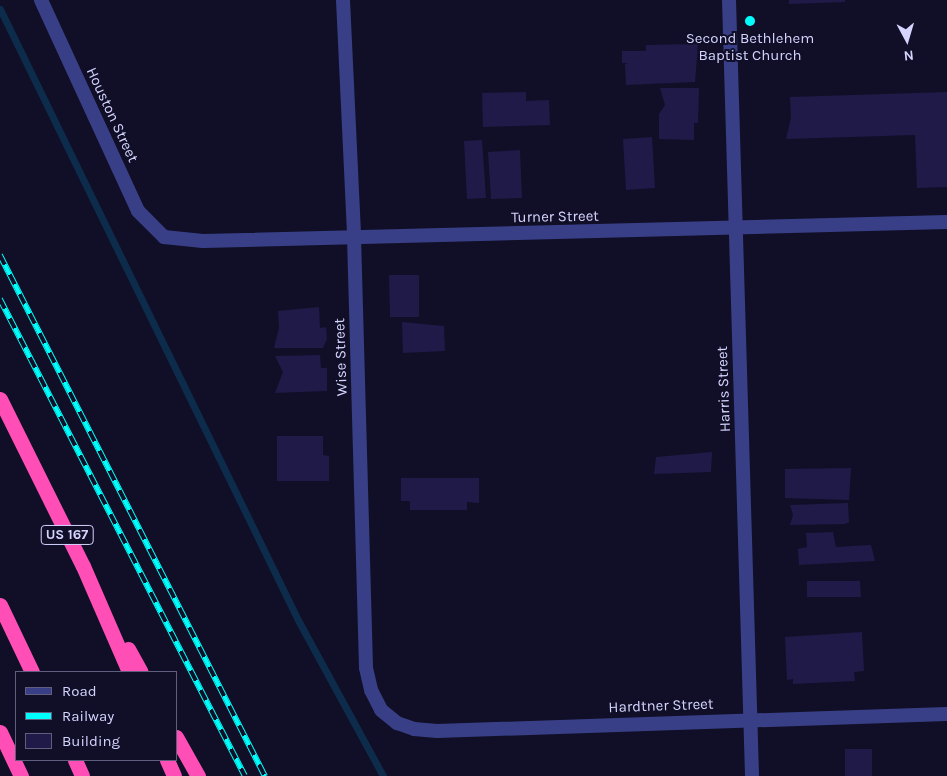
<!DOCTYPE html>
<style>
body{margin:0}
#map{position:relative;width:947px;height:776px;overflow:hidden;background:#100f27;font-family:Karla,sans-serif}
div>[style]{position:absolute}
.stream>*{height:7px;margin:-3.5px;padding:0 3.5px;transform-origin:3.5px;border-radius:3.5px;background:#0d2c4c}
.building>*{inset:0;background:#1f1a48}
.minor>*{height:14px;margin:-7px;padding:0 7px;transform-origin:7px;border-radius:7px;background:#393f87}
.motorway>*{height:15px;margin:-7.5px;padding:0 7.5px;transform-origin:7.5px;border-radius:7.5px;background:#ff4fb7}
.rail>*{height:5.5px;margin-top:-2.75px;transform-origin:0;background:repeating-linear-gradient(90deg,#100f27 0 11px,#00fffc 0 22px);box-sizing:border-box;border-block:1px solid #00fffc}
.dots>*{width:14px;height:14px;translate:-50% -50%;box-sizing:border-box;border:2px solid #100f27;border-radius:50%}
span{translate:-50% -50%;white-space:nowrap;text-align:center;line-height:1.15;-webkit-text-stroke:4px #100f27;paint-order:stroke}
.shield-label span{padding:1px 4px;background:#100f27;border:1px solid;border-radius:4px;-webkit-text-stroke-width:0}
.shield-label{font-size:14px;color:#d5d4ff;font-weight:700}
.poi-label{font-size:15px;color:#d5d4ff}
.street-label{font-size:15px;color:#d5d4ff}
.legend{position:absolute;left:15px;top:671px;width:162px;height:90px;box-sizing:border-box;background:#100f27;border:1px solid #5f5e7d;margin:0;padding:6px 9px;list-style:none;font-size:15px;color:#d5d4ff}
.legend li{display:flex;align-items:center;gap:10px;height:25px}
.legend b{width:25px;border:1px solid #5f5e7d}
.north{position:absolute;left:882px;top:15px;width:50px;height:50px;-webkit-text-stroke:4px #100f27;paint-order:stroke;rotate:174deg;font-size:14px;font-weight:700;line-height:20px;text-align:center;color:#d5d4ff}
.north::after{content:'';display:block;margin:auto;width:18px;height:22px;background:#d5d4ff;clip-path:polygon(50% 0,100% 100%,50% 72%,0 100%)}
</style>
<div id="map">
<div class="stream">
<div style="left:0;top:9px;width:680px;rotate:64deg"></div>
<div style="left:298px;top:620px;width:178px;rotate:61.4deg"></div>
</div>
<div class="building">
<div style="clip-path:polygon(789px 0,845px 0,845px 2px,789px 4px)"></div>
<div style="clip-path:polygon(698px 44px,695px 82px,626px 85px,625px 64px,628px 63px,622px 63px,622px 51px,646px 51px,646px 45px)"></div>
<div style="clip-path:polygon(660px 88px,699px 88px,698px 123px,694px 123px,694px 140px,659px 139px,659px 114px,665px 105px)"></div>
<div style="clip-path:polygon(526px 92px,526px 101px,549px 100px,550px 125px,483px 127px,482px 93px)"></div>
<div style="clip-path:polygon(947px 92px,947px 187px,917px 188px,915px 135px,786px 139px,791px 118px,790px 97px)"></div>
<div style="clip-path:polygon(652px 137px,655px 188px,626px 190px,623px 139px)"></div>
<div style="clip-path:polygon(482px 140px,486px 198px,467px 199px,464px 141px)"></div>
<div style="clip-path:polygon(520px 150px,522px 198px,491px 199px,488px 152px)"></div>
<div style="clip-path:polygon(389px 275px,419px 275px,419px 317px,390px 317px)"></div>
<div style="clip-path:polygon(319px 307px,320px 328px,326px 327px,327px 339px,323px 348px,274px 348px,279px 328px,278px 311px)"></div>
<div style="clip-path:polygon(402px 322px,444px 326px,445px 351px,403px 353px)"></div>
<div style="clip-path:polygon(320px 355px,321px 368px,327px 368px,327px 391px,275px 393px,283px 372px,275px 356px)"></div>
<div style="clip-path:polygon(277px 436px,323px 436px,323px 455px,329px 456px,329px 481px,277px 481px)"></div>
<div style="clip-path:polygon(712px 452px,711px 472px,654px 474px,656px 457px)"></div>
<div style="clip-path:polygon(851px 468px,849px 500px,785px 498px,785px 469px)"></div>
<div style="clip-path:polygon(401px 478px,479px 478px,479px 503px,467px 502px,467px 510px,410px 510px,410px 501px,401px 501px)"></div>
<div style="clip-path:polygon(848px 503px,849px 522px,845px 524px,790px 525px,793px 515px,790px 505px)"></div>
<div style="clip-path:polygon(833px 532px,836px 547px,871px 545px,875px 561px,799px 565px,798px 549px,807px 547px,806px 533px)"></div>
<div style="clip-path:polygon(807px 581px,860px 581px,861px 597px,807px 597px)"></div>
<div style="clip-path:polygon(862px 632px,864px 671px,854px 672px,855px 681px,793px 684px,793px 679px,787px 680px,785px 637px)"></div>
<div style="clip-path:polygon(845px 749px,872px 749px,872px 776px,845px 776px)"></div>
</div>
<div class="minor">
<div style="left:41px;top:0;width:232px;rotate:65.3deg"></div>
<div style="left:138px;top:211px;width:37px;rotate:45deg"></div>
<div style="left:164px;top:237px;width:39px;rotate:6deg"></div>
<div style="left:203px;top:241px;width:744px;rotate:-1.46deg"></div>
<div style="left:343px;top:0;width:237px;rotate:87.3deg"></div>
<div style="left:354px;top:237px;width:431px;rotate:88.4deg"></div>
<div style="left:366px;top:668px;width:23px;rotate:77deg"></div>
<div style="left:371px;top:690px;width:22px;rotate:63deg"></div>
<div style="left:381px;top:710px;width:21px;rotate:39deg"></div>
<div style="left:397px;top:723px;width:18px;rotate:19deg"></div>
<div style="left:414px;top:729px;width:23px;rotate:5deg"></div>
<div style="left:437px;top:731px;width:510px;rotate:-1.91deg"></div>
<div style="left:729px;top:0;width:776px;rotate:88.3deg"></div>
</div>
<div class="motorway">
<div style="left:0;top:399px;width:186px;rotate:63.6deg"></div>
<div style="left:83px;top:566px;width:116px;rotate:66.5deg"></div>
<div style="left:0;top:605px;width:74px;rotate:64.5deg"></div>
<div style="left:128px;top:649px;width:26px;rotate:61deg"></div>
<div style="left:0;top:732px;width:49px;rotate:64.5deg"></div>
<div style="left:176px;top:737px;width:45px;rotate:60.6deg"></div>
<div style="left:75px;top:760px;width:17px;rotate:66deg"></div>
<div style="left:167px;top:760px;width:17px;rotate:66deg"></div>
</div>
<div class="rail">
<div style="left:0;top:255px;width:585px;rotate:63.04deg"></div>
<div style="left:0;top:299px;width:536px;rotate:62.81deg"></div>
</div>
<div class="dots">
<div style="left:750px;top:21px;background:#00fffc"></div>
</div>
<div class="shield-label">
<span style="left:67px;top:535px">US 167</span>
</div>
<div class="poi-label">
<span style="left:750px;top:47px">Second Bethlehem<br>Baptist Church</span>
</div>
<div class="street-label">
<span style="left:112px;top:115px;rotate:65deg">Houston Street</span>
<span style="left:555px;top:217px;rotate:-1deg">Turner Street</span>
<span style="left:341px;top:357px;rotate:-92deg">Wise Street</span>
<span style="left:724px;top:389px;rotate:-92deg">Harris Street</span>
<span style="left:661px;top:706px;rotate:-2deg">Hardtner Street</span>
</div>
<ul class="legend">
<li><b style="height:6px;background:#393f87"></b>Road</li>
<li><b style="height:6px;background:#00fffc"></b>Railway</li>
<li><b style="height:14px;background:#1f1a48"></b>Building</li>
</ul>
<div class="north">N</div>
</div>
